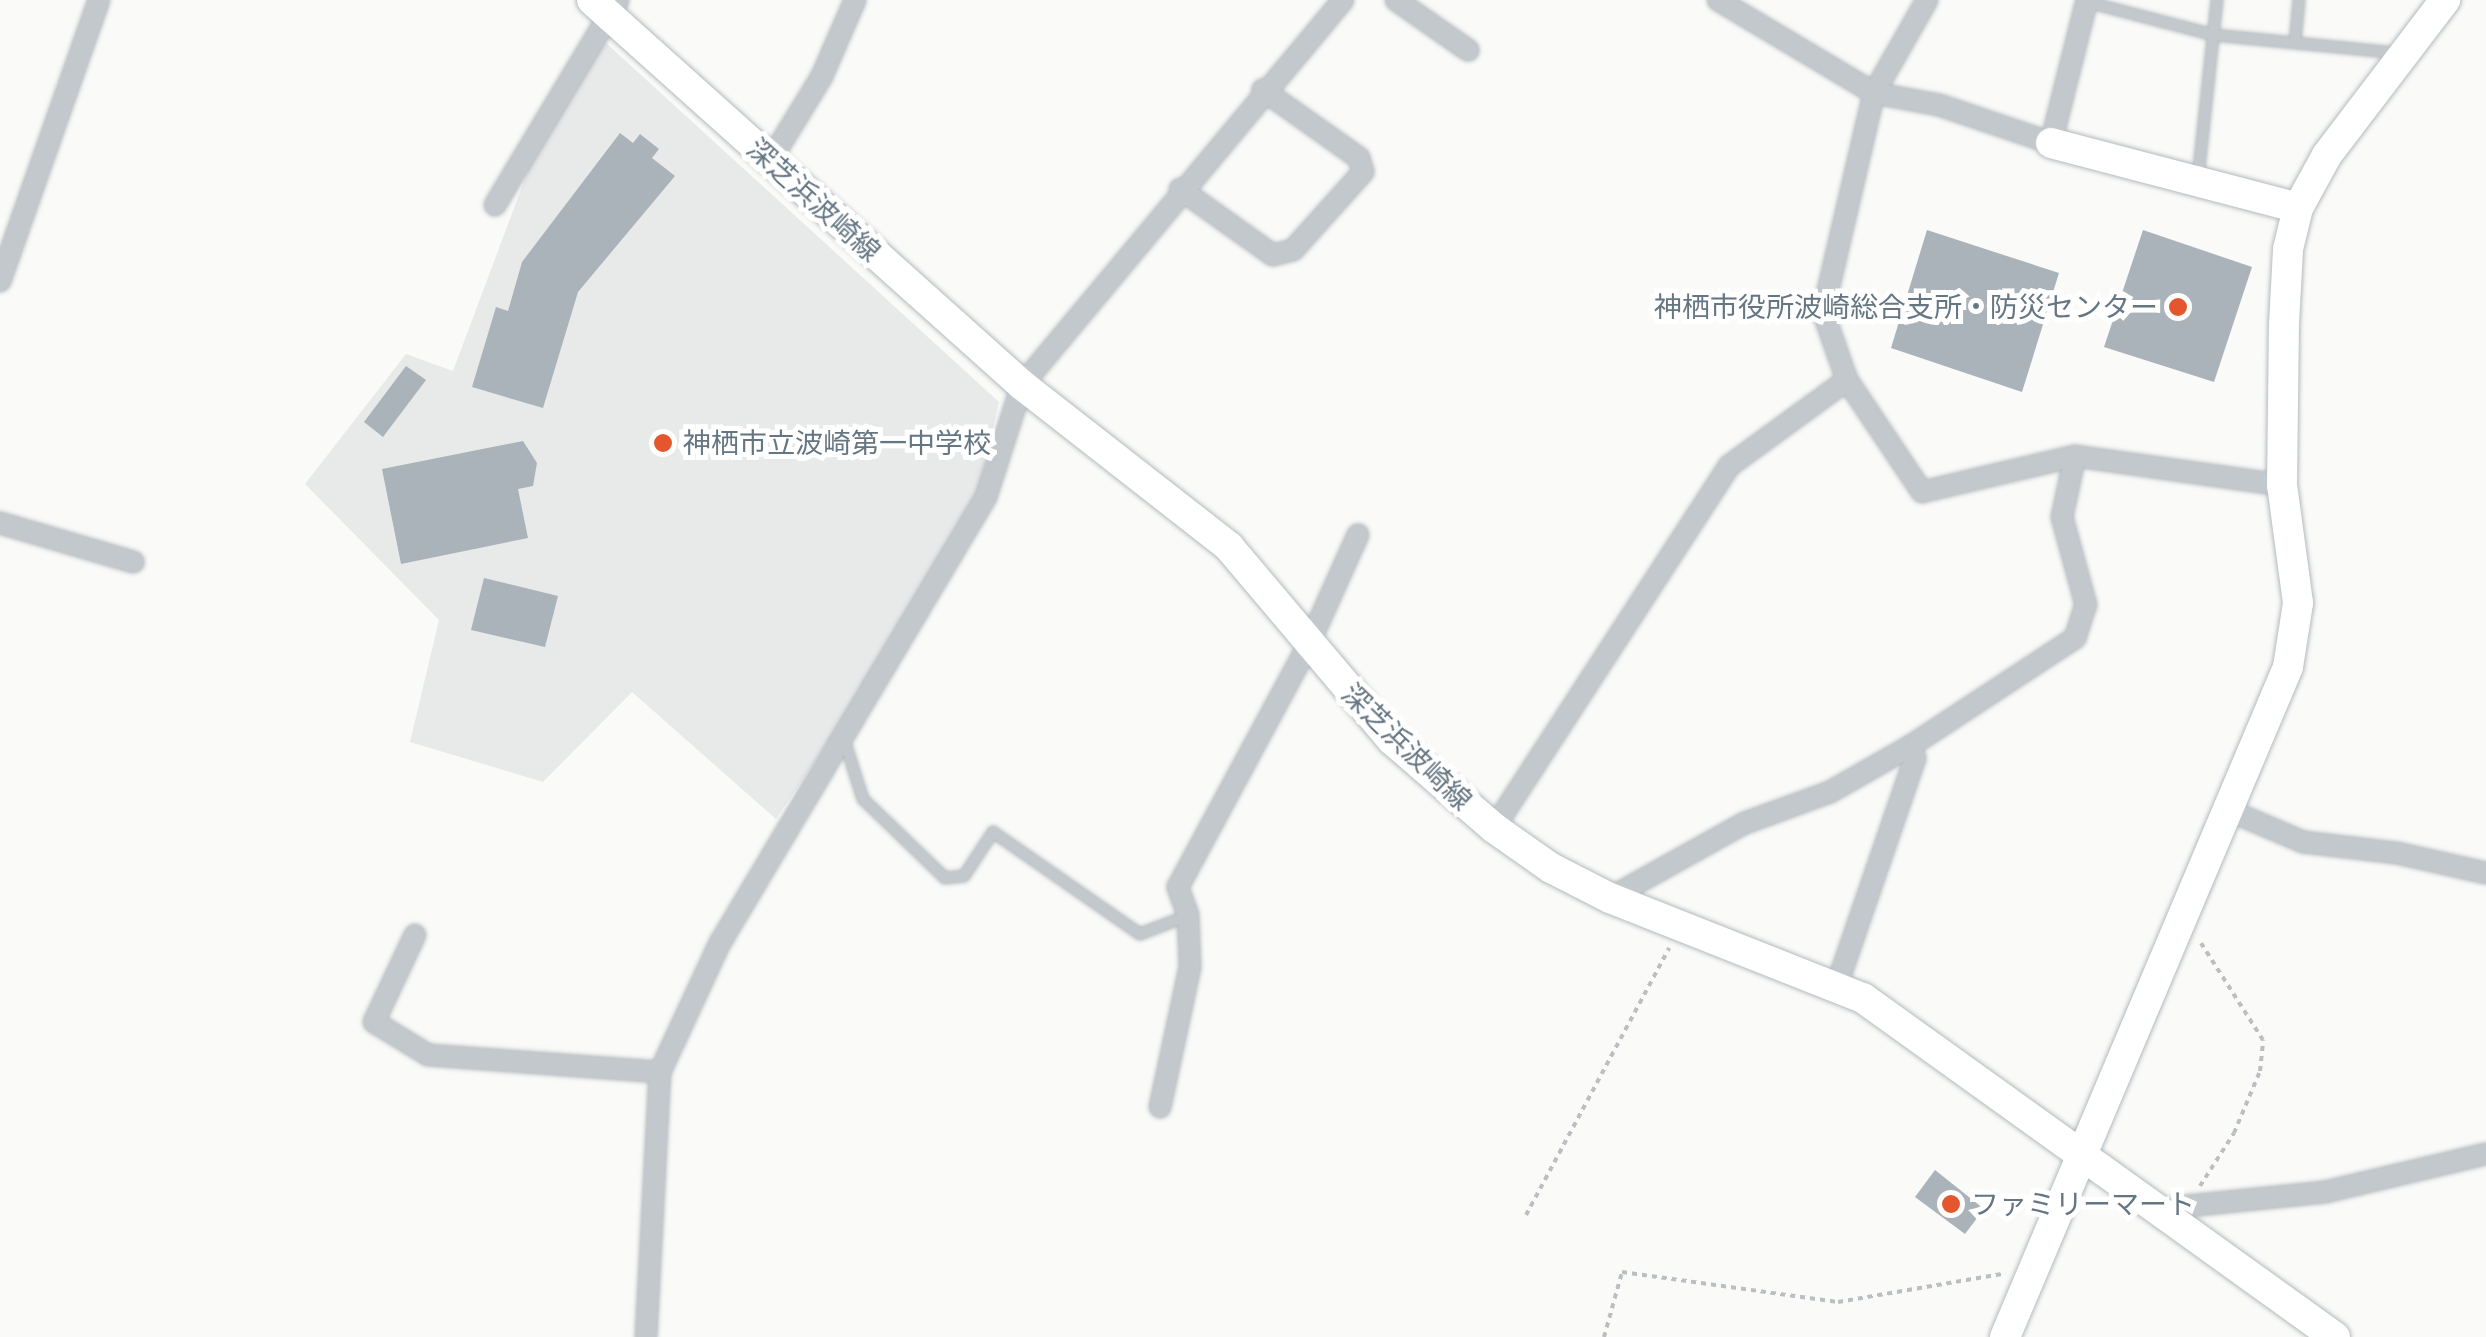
<!DOCTYPE html>
<meta charset="utf-8">
<style>
body{margin:0}
#map{position:relative;width:2486px;height:1337px;overflow:hidden;background:#fafaf8;font-family:"Space Grotesk","Noto Sans JP",sans-serif}
div>[style]{position:absolute}
.built>*{inset:0;background:#e8e9e9}
.building>*{inset:0;background:#aab3b9}
.path>*{height:4px;margin-top:-2px;transform-origin:0;background:repeating-linear-gradient(90deg,#bbbfc2 0 5px,transparent 0 10px)}
.roads{filter:drop-shadow(0 0 2px #b3babf) drop-shadow(0 0 2px #b3babf)}
.lane>*{height:10px;margin:-5px;padding:0 5px;transform-origin:5px;border-radius:5px;background:#c3c8cc}
.street>*{height:20px;margin:-10px;padding:0 10px;transform-origin:10px;border-radius:10px;background:#c3c8cc}
.secondary>*{height:30px;margin:-15px;padding:0 15px;transform-origin:15px;border-radius:15px;background:#fff}
.dots>*{width:28px;height:28px;translate:-50% -50%;box-sizing:border-box;border:5px solid #fff;border-radius:50%}
span{translate:-50% -50%;white-space:nowrap;text-align:center;line-height:1.15;-webkit-text-stroke:10px #fff;paint-order:stroke}
.street-label{font-size:28px;color:#657683}
.poi-label{font-size:28px;color:#657683}
.right{translate:-100% -50%;text-align:right}
.left{translate:0 -50%;text-align:left}
</style>
<div id="map">
<div class="built">
<div style="clip-path:polygon(605px 42px,999px 402px,977px 498px,853px 705px,776px 819px,632px 692px,543px 782px,410px 742px,439px 620px,305px 484px,406px 354px,453px 371px,535px 152px)"></div>
</div>
<div class="building">
<div style="clip-path:polygon(620px 133px,633px 143px,640px 134px,659px 149px,652px 158px,675px 176px,578px 292px,543px 408px,472px 387px,496px 307px,508px 311px,522px 262px)"></div>
<div style="clip-path:polygon(1927px 230px,2059px 273px,2022px 392px,1891px 348px)"></div>
<div style="clip-path:polygon(2143px 230px,2252px 267px,2214px 382px,2104px 347px)"></div>
<div style="clip-path:polygon(406px 366px,426px 380px,383px 437px,364px 422px)"></div>
<div style="clip-path:polygon(523px 441px,537px 463px,533px 486px,518px 489px,528px 538px,401px 564px,382px 469px)"></div>
<div style="clip-path:polygon(484px 578px,558px 596px,545px 647px,471px 630px)"></div>
<div style="clip-path:polygon(1935px 1170px,1984px 1209px,1965px 1234px,1915px 1197px)"></div>
</div>
<div class="path">
<div style="left:2200px;top:1186px;width:63px;rotate:-57.3deg"></div>
<div style="left:2234px;top:1133px;width:67px;rotate:-67.2deg"></div>
<div style="left:2260px;top:1071px;width:31px;rotate:-84deg"></div>
<div style="left:2263px;top:1040px;width:115px;rotate:-122.6deg"></div>
<div style="left:1526px;top:1215px;width:303px;rotate:-61.8deg"></div>
<div style="left:1604px;top:1337px;width:67px;rotate:-74.5deg"></div>
<div style="left:1622px;top:1272px;width:218px;rotate:7.9deg"></div>
<div style="left:1838px;top:1302px;width:166px;rotate:-9.7deg"></div>
</div>
<div class="roads">
<div class="lane">
<div style="left:2083px;top:1px;width:135px;rotate:14.5deg"></div>
<div style="left:2214px;top:35px;width:183px;rotate:5.6deg"></div>
<div style="left:2295px;top:43px;width:43px;rotate:-84.7deg"></div>
<div style="left:2198px;top:178px;width:179px;rotate:-83.9deg"></div>
<div style="left:843px;top:736px;width:66px;rotate:72.4deg"></div>
<div style="left:863px;top:799px;width:114px;rotate:43.9deg"></div>
<div style="left:945px;top:878px;width:19px;rotate:-6deg"></div>
<div style="left:964px;top:876px;width:53px;rotate:-56.6deg"></div>
<div style="left:993px;top:832px;width:179px;rotate:34.8deg"></div>
<div style="left:1140px;top:934px;width:50px;rotate:-21deg"></div>
</div>
<div class="street">
<div style="left:1396px;top:0;width:88px;rotate:34.8deg"></div>
<div style="left:1718px;top:0;width:182px;rotate:30.8deg"></div>
<div style="left:1874px;top:93px;width:66px;rotate:10.5deg"></div>
<div style="left:1939px;top:105px;width:118px;rotate:18.7deg"></div>
<div style="left:2051px;top:143px;width:147px;rotate:-75.9deg"></div>
<div style="left:770px;top:161px;width:100px;rotate:-58.5deg"></div>
<div style="left:822px;top:76px;width:83px;rotate:-66.5deg"></div>
<div style="left:1180px;top:189px;width:114px;rotate:35.4deg"></div>
<div style="left:1273px;top:255px;width:21px;rotate:-14deg"></div>
<div style="left:1293px;top:250px;width:105px;rotate:-48.1deg"></div>
<div style="left:1363px;top:172px;width:15px;rotate:-106deg"></div>
<div style="left:1359px;top:158px;width:118px;rotate:-144.7deg"></div>
<div style="left:495px;top:205px;width:239px;rotate:-59deg"></div>
<div style="left:0;top:281px;width:298px;rotate:-70.6deg"></div>
<div style="left:2075px;top:456px;width:209px;rotate:8deg"></div>
<div style="left:0;top:523px;width:139px;rotate:16.3deg"></div>
<div style="left:2228px;top:810px;width:82px;rotate:23.1deg"></div>
<div style="left:2303px;top:842px;width:95px;rotate:6.7deg"></div>
<div style="left:2397px;top:853px;width:91px;rotate:12.7deg"></div>
<div style="left:1494px;top:828px;width:432px;rotate:-57deg"></div>
<div style="left:1729px;top:466px;width:146px;rotate:-36.1deg"></div>
<div style="left:1610px;top:898px;width:154px;rotate:-29.1deg"></div>
<div style="left:1745px;top:823px;width:90px;rotate:-20deg"></div>
<div style="left:1830px;top:792px;width:91px;rotate:-29.7deg"></div>
<div style="left:1909px;top:747px;width:199px;rotate:-33.3deg"></div>
<div style="left:2075px;top:638px;width:35px;rotate:-72deg"></div>
<div style="left:2086px;top:605px;width:91px;rotate:-105.3deg"></div>
<div style="left:2062px;top:517px;width:62px;rotate:-78deg"></div>
<div style="left:2075px;top:456px;width:157px;rotate:166.8deg"></div>
<div style="left:1922px;top:492px;width:135px;rotate:-123.8deg"></div>
<div style="left:1847px;top:380px;width:72px;rotate:-109.4deg"></div>
<div style="left:1823px;top:312px;width:225px;rotate:-76.9deg"></div>
<div style="left:1874px;top:93px;width:107px;rotate:-60.3deg"></div>
<div style="left:415px;top:935px;width:96px;rotate:115.2deg"></div>
<div style="left:374px;top:1022px;width:63px;rotate:31.4deg"></div>
<div style="left:428px;top:1055px;width:233px;rotate:4.2deg"></div>
<div style="left:1837px;top:985px;width:240px;rotate:-71deg"></div>
<div style="left:1915px;top:758px;width:13px;rotate:-119deg"></div>
<div style="left:1160px;top:1107px;width:143px;rotate:-77.9deg"></div>
<div style="left:1190px;top:967px;width:52px;rotate:-92.2deg"></div>
<div style="left:1188px;top:915px;width:30px;rotate:-110deg"></div>
<div style="left:1178px;top:887px;width:274px;rotate:-61.7deg"></div>
<div style="left:1308px;top:646px;width:122px;rotate:-65.8deg"></div>
<div style="left:2171px;top:1216px;width:19px;rotate:-32deg"></div>
<div style="left:2187px;top:1206px;width:139px;rotate:-5.8deg"></div>
<div style="left:2325px;top:1192px;width:165px;rotate:-13.3deg"></div>
<div style="left:646px;top:1337px;width:265px;rotate:-87deg"></div>
<div style="left:660px;top:1072px;width:142px;rotate:-65.1deg"></div>
<div style="left:720px;top:943px;width:519px;rotate:-59.19deg"></div>
<div style="left:986px;top:497px;width:118px;rotate:-72.2deg"></div>
<div style="left:1022px;top:385px;width:501px;rotate:-50.18deg"></div>
</div>
<div class="secondary">
<div style="left:592px;top:0;width:577px;rotate:41.84deg"></div>
<div style="left:1022px;top:385px;width:263px;rotate:38deg"></div>
<div style="left:1229px;top:547px;width:253px;rotate:49.8deg"></div>
<div style="left:1392px;top:740px;width:135px;rotate:40.8deg"></div>
<div style="left:1494px;top:828px;width:70px;rotate:35.1deg"></div>
<div style="left:1551px;top:868px;width:66px;rotate:27deg"></div>
<div style="left:1610px;top:898px;width:272px;rotate:21.6deg"></div>
<div style="left:1863px;top:998px;width:581px;rotate:35.69deg"></div>
<div style="left:2051px;top:143px;width:255px;rotate:14.7deg"></div>
<div style="left:2005px;top:1337px;width:727px;rotate:-67.1deg"></div>
<div style="left:2288px;top:667px;width:65px;rotate:-81.1deg"></div>
<div style="left:2298px;top:603px;width:119px;rotate:-97.7deg"></div>
<div style="left:2282px;top:485px;width:161px;rotate:-89.3deg"></div>
<div style="left:2284px;top:324px;width:75px;rotate:-86.9deg"></div>
<div style="left:2288px;top:249px;width:42px;rotate:-76.3deg"></div>
<div style="left:2298px;top:208px;width:60px;rotate:-61.3deg"></div>
<div style="left:2327px;top:155px;width:195px;rotate:-52.7deg"></div>
</div>
</div>
<div class="dots">
<div style="left:2178px;top:307px;background:#e4572e"></div>
<div style="left:663px;top:443px;background:#e4572e"></div>
<div style="left:1951px;top:1204px;background:#e4572e"></div>
</div>
<div class="street-label">
<span style="left:814px;top:200px;rotate:42deg">深芝浜波崎線</span>
<span style="left:1407px;top:747px;rotate:44deg">深芝浜波崎線</span>
</div>
<div class="poi-label">
<span class="right" style="left:2158px;top:307px">神栖市役所波崎総合支所・防災センター</span>
<span class="left" style="left:683px;top:443px">神栖市立波崎第一中学校</span>
<span class="left" style="left:1971px;top:1204px">ファミリーマート</span>
</div>
</div>
